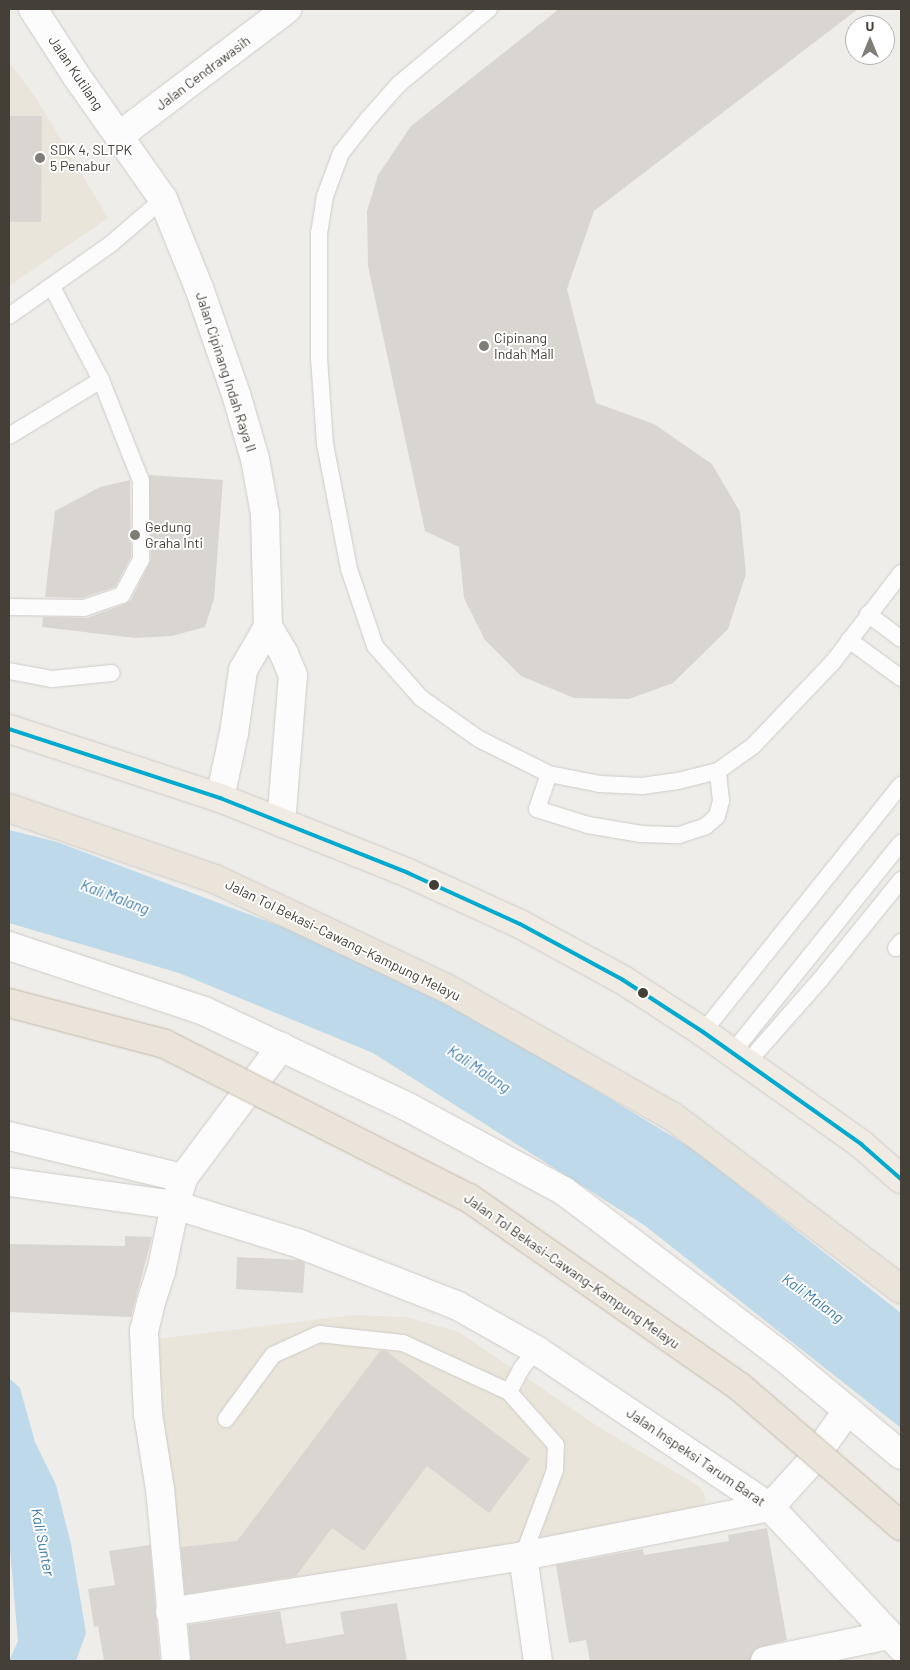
<!DOCTYPE html>
<meta charset="utf-8">
<style>
body{margin:0}
#map{position:relative;width:910px;height:1670px;overflow:hidden;background:#efedea;font-family:Barlow,sans-serif}
div>[style]{position:absolute}
.education>*{inset:0;background:#e9e5da}
.water>*{inset:0;background:#bed9e9}
.building>*{inset:0;background:#d9d6d2}
.roads{filter:drop-shadow(0 0 1px #cdcbc8) drop-shadow(0 0 1px #cdcbc8)}
.lane>*{height:16px;margin:-8px;padding:0 8px;transform-origin:8px;border-radius:8px;background:#fdfcfc}
.street>*{height:28px;margin:-14px;padding:0 14px;transform-origin:14px;border-radius:14px;background:#fdfcfc}
.primary>*{height:28px;margin:-14px;padding:0 14px;transform-origin:14px;border-radius:14px;background:#f0ece4}
.highway>*{height:28px;margin:-14px;padding:0 14px;transform-origin:14px;border-radius:14px;background:#eae4da}
.bridges{filter:drop-shadow(0 0 1px #c5b9a8) drop-shadow(0 0 1px #c5b9a8)}
.highway-bridge>*{height:28px;margin:-14px;padding:0 14px;transform-origin:14px;border-radius:14px;background:#eae4da}
.bus-1>*{height:4px;margin:-2px;padding:0 2px;transform-origin:2px;border-radius:2px;background:#00a9ce}
.dots>*{width:14px;height:14px;translate:-50% -50%;box-sizing:border-box;border:2px solid #fff;border-radius:50%}
span{translate:-50% -50%;white-space:nowrap;text-align:center;line-height:1.15;-webkit-text-stroke:4px #fff;paint-order:stroke}
.street-label{font-size:14px;color:#443f37}
.poi-label{font-size:14px;color:#443f37}
.left{translate:0 -50%;text-align:left}
.water-label{font-size:15px;color:#3a7ba6;font-style:italic}
.frame{position:absolute;inset:0;border:10px solid #443f37;pointer-events:none}
.north{position:absolute;left:845px;top:15px;width:50px;height:50px;box-sizing:border-box;background:#fff;border:1px solid #b4b2af;border-radius:50%;rotate:0deg;font-size:14px;font-weight:700;line-height:20px;text-align:center;color:#443f37}
.north::after{content:'';display:block;margin:auto;width:18px;height:22px;background:#807c76;clip-path:polygon(50% 0,100% 100%,50% 72%,0 100%)}
</style>
<div id="map">
<div class="education">
<div style="clip-path:polygon(9px 62px,36px 98px,108px 218px,9px 286px)"></div>
<div style="clip-path:polygon(353px 1315px,406px 1317px,459px 1332px,603px 1430px,696px 1484px,703px 1491px,706px 1500px,703px 1508px,172px 1610px,149px 1340px)"></div>
</div>
<div class="water">
<div style="clip-path:polygon(9px 830px,57px 842px,325px 943px,502px 1033px,693px 1149px,901px 1313px,901px 1428px,644px 1225px,373px 1053px,179px 973px,9px 923px)"></div>
<div style="clip-path:polygon(9px 1378px,20px 1388px,35px 1442px,56px 1485px,71px 1544px,86px 1633px,76px 1661px,9px 1661px,18px 1641px,9px 1538px)"></div>
</div>
<div class="building">
<div style="clip-path:polygon(559px 9px,858px 9px,594px 211px,567px 289px,596px 403px,654px 424px,712px 464px,740px 512px,746px 574px,728px 629px,673px 683px,629px 699px,574px 698px,521px 676px,485px 640px,464px 598px,459px 547px,425px 531px,368px 266px,367px 211px,378px 175px,411px 126px)"></div>
<div style="clip-path:polygon(9px 116px,42px 116px,41px 222px,9px 222px)"></div>
<div style="clip-path:polygon(149px 475px,223px 480px,214px 599px,205px 627px,172px 636px,135px 638px,42px 627px,43px 617px,87px 618px,125px 604px,131px 600px,151px 560px)"></div>
<div style="clip-path:polygon(130px 480px,131px 557px,115px 587px,82px 598px,45px 597px,55px 511px,100px 487px)"></div>
<div style="clip-path:polygon(125px 1236px,152px 1237px,131px 1317px,9px 1312px,9px 1244px,125px 1246px)"></div>
<div style="clip-path:polygon(237px 1257px,299px 1260px,305px 1263px,303px 1293px,236px 1289px)"></div>
<div style="clip-path:polygon(380px 1351px,386px 1351px,530px 1459px,489px 1513px,427px 1466px,364px 1551px,332px 1528px,296px 1576px,185px 1594px,181px 1547px,237px 1541px)"></div>
<div style="clip-path:polygon(767px 1528px,787px 1640px,755px 1649px,750px 1661px,590px 1661px,586px 1640px,569px 1643px,556px 1565px,643px 1549px,644px 1555px,729px 1541px,728px 1535px)"></div>
<div style="clip-path:polygon(150px 1545px,160px 1661px,104px 1661px,98px 1626px,94px 1627px,88px 1589px,115px 1585px,109px 1551px)"></div>
<div style="clip-path:polygon(397px 1603px,407px 1661px,191px 1661px,188px 1625px,280px 1611px,286px 1644px,344px 1634px,340px 1612px)"></div>
</div>
<div class="roads">
<div class="lane">
<div style="left:489px;top:9px;width:117px;rotate:140.2deg"></div>
<div style="left:399px;top:84px;width:47px;rotate:131.5deg"></div>
<div style="left:368px;top:119px;width:43px;rotate:128.5deg"></div>
<div style="left:341px;top:153px;width:46px;rotate:110.4deg"></div>
<div style="left:325px;top:196px;width:37px;rotate:99deg"></div>
<div style="left:319px;top:233px;width:125px;rotate:90deg"></div>
<div style="left:319px;top:358px;width:86px;rotate:86deg"></div>
<div style="left:325px;top:444px;width:127px;rotate:79.1deg"></div>
<div style="left:349px;top:569px;width:81px;rotate:71.3deg"></div>
<div style="left:375px;top:646px;width:69px;rotate:48.5deg"></div>
<div style="left:421px;top:698px;width:71px;rotate:35.3deg"></div>
<div style="left:479px;top:739px;width:78px;rotate:26.6deg"></div>
<div style="left:549px;top:774px;width:52px;rotate:11.1deg"></div>
<div style="left:600px;top:784px;width:42px;rotate:2.7deg"></div>
<div style="left:642px;top:786px;width:36px;rotate:-8deg"></div>
<div style="left:678px;top:781px;width:41px;rotate:-14deg"></div>
<div style="left:718px;top:771px;width:43px;rotate:-35.5deg"></div>
<div style="left:753px;top:746px;width:116px;rotate:-46.4deg"></div>
<div style="left:833px;top:662px;width:112px;rotate:-52.6deg"></div>
<div style="left:9px;top:316px;width:126px;rotate:-35.3deg"></div>
<div style="left:112px;top:243px;width:67px;rotate:-40.8deg"></div>
<div style="left:9px;top:436px;width:108px;rotate:-31.3deg"></div>
<div style="left:9px;top:607px;width:75px;rotate:0.8deg"></div>
<div style="left:84px;top:608px;width:40px;rotate:-18.9deg"></div>
<div style="left:122px;top:595px;width:40px;rotate:-62deg"></div>
<div style="left:141px;top:560px;width:79px;rotate:-90deg"></div>
<div style="left:141px;top:481px;width:109px;rotate:-111.6deg"></div>
<div style="left:101px;top:380px;width:105px;rotate:-117.8deg"></div>
<div style="left:868px;top:614px;width:41px;rotate:37.1deg"></div>
<div style="left:849px;top:640px;width:64px;rotate:36.2deg"></div>
<div style="left:9px;top:671px;width:44px;rotate:10.5deg"></div>
<div style="left:52px;top:679px;width:60px;rotate:-5.7deg"></div>
<div style="left:549px;top:774px;width:37px;rotate:109deg"></div>
<div style="left:537px;top:809px;width:53px;rotate:17.4deg"></div>
<div style="left:588px;top:825px;width:54px;rotate:9.6deg"></div>
<div style="left:641px;top:834px;width:38px;rotate:2deg"></div>
<div style="left:679px;top:835px;width:28px;rotate:-18deg"></div>
<div style="left:706px;top:826px;width:15px;rotate:-42deg"></div>
<div style="left:717px;top:816px;width:16px;rotate:-75deg"></div>
<div style="left:721px;top:801px;width:30px;rotate:-96deg"></div>
<div style="left:896px;top:948px;width:8px;rotate:-50deg"></div>
<div style="left:703px;top:1032px;width:317px;rotate:-51.3deg"></div>
<div style="left:732px;top:1053px;width:270px;rotate:-51.2deg"></div>
<div style="left:747px;top:1063px;width:111px;rotate:-48.7deg"></div>
<div style="left:820px;top:980px;width:129px;rotate:-51deg"></div>
<div style="left:226px;top:1419px;width:79px;rotate:-53.7deg"></div>
<div style="left:273px;top:1355px;width:51px;rotate:-24.5deg"></div>
<div style="left:319px;top:1334px;width:84px;rotate:6.1deg"></div>
<div style="left:403px;top:1343px;width:117px;rotate:24.8deg"></div>
<div style="left:523px;top:1556px;width:92px;rotate:-69.6deg"></div>
<div style="left:555px;top:1470px;width:25px;rotate:-88deg"></div>
<div style="left:556px;top:1445px;width:71px;rotate:-131.6deg"></div>
<div style="left:509px;top:1392px;width:26px;rotate:-62deg"></div>
<div style="left:521px;top:1369px;width:24px;rotate:-52deg"></div>
</div>
<div class="street">
<div style="left:33px;top:9px;width:81px;rotate:57.1deg"></div>
<div style="left:77px;top:77px;width:149px;rotate:54.8deg"></div>
<div style="left:163px;top:199px;width:96px;rotate:68deg"></div>
<div style="left:199px;top:288px;width:112px;rotate:70.8deg"></div>
<div style="left:236px;top:394px;width:68px;rotate:73.7deg"></div>
<div style="left:255px;top:459px;width:56px;rotate:79.7deg"></div>
<div style="left:265px;top:514px;width:113px;rotate:88.5deg"></div>
<div style="left:268px;top:627px;width:50px;rotate:120.2deg"></div>
<div style="left:243px;top:670px;width:64px;rotate:98.1deg"></div>
<div style="left:234px;top:733px;width:66px;rotate:102.2deg"></div>
<div style="left:119px;top:136px;width:211px;rotate:-37.1deg"></div>
<div style="left:268px;top:627px;width:31px;rotate:59deg"></div>
<div style="left:284px;top:654px;width:23px;rotate:67deg"></div>
<div style="left:293px;top:675px;width:148px;rotate:94.6deg"></div>
<div style="left:9px;top:946px;width:206px;rotate:18.4deg"></div>
<div style="left:204px;top:1011px;width:223px;rotate:25.2deg"></div>
<div style="left:406px;top:1106px;width:179px;rotate:28.3deg"></div>
<div style="left:564px;top:1191px;width:272px;rotate:37.1deg"></div>
<div style="left:781px;top:1355px;width:156px;rotate:39.8deg"></div>
<div style="left:9px;top:1136px;width:179px;rotate:13.6deg"></div>
<div style="left:9px;top:1182px;width:168px;rotate:7.9deg"></div>
<div style="left:175px;top:1205px;width:131px;rotate:17.3deg"></div>
<div style="left:300px;top:1244px;width:170px;rotate:21.4deg"></div>
<div style="left:458px;top:1306px;width:90px;rotate:29.4deg"></div>
<div style="left:536px;top:1350px;width:282px;rotate:33.9deg"></div>
<div style="left:770px;top:1507px;width:192px;rotate:46.9deg"></div>
<div style="left:770px;top:1507px;width:59px;rotate:-47.7deg"></div>
<div style="left:810px;top:1463px;width:65px;rotate:-54.4deg"></div>
<div style="left:523px;top:1556px;width:106px;rotate:81.9deg"></div>
<div style="left:170px;top:1612px;width:357px;rotate:-9deg"></div>
<div style="left:523px;top:1556px;width:252px;rotate:-11.2deg"></div>
<div style="left:176px;top:1661px;width:173px;rotate:-95.3deg"></div>
<div style="left:160px;top:1489px;width:76px;rotate:-99.1deg"></div>
<div style="left:148px;top:1414px;width:83px;rotate:-92.8deg"></div>
<div style="left:144px;top:1331px;width:30px;rotate:-76deg"></div>
<div style="left:151px;top:1302px;width:32px;rotate:-72deg"></div>
<div style="left:161px;top:1272px;width:68px;rotate:-78.2deg"></div>
<div style="left:175px;top:1205px;width:28px;rotate:-73deg"></div>
<div style="left:183px;top:1178px;width:164px;rotate:-53.2deg"></div>
<div style="left:765px;top:1661px;width:126px;rotate:-11.9deg"></div>
</div>
<div class="primary">
<div style="left:9px;top:729px;width:222px;rotate:18.1deg"></div>
<div style="left:220px;top:798px;width:202px;rotate:21.7deg"></div>
<div style="left:408px;top:873px;width:123px;rotate:24.5deg"></div>
<div style="left:520px;top:924px;width:117px;rotate:28.5deg"></div>
<div style="left:623px;top:980px;width:95px;rotate:33deg"></div>
<div style="left:703px;top:1032px;width:194px;rotate:35.3deg"></div>
<div style="left:861px;top:1144px;width:53px;rotate:41.2deg"></div>
</div>
<div class="highway">
<div style="left:9px;top:808px;width:218px;rotate:19deg"></div>
<div style="left:215px;top:879px;width:258px;rotate:25.3deg"></div>
<div style="left:448px;top:989px;width:257px;rotate:29.6deg"></div>
<div style="left:672px;top:1116px;width:287px;rotate:37.1deg"></div>
</div>
</div>
<div class="bridges">
<div class="highway-bridge">
<div style="left:9px;top:1003px;width:161px;rotate:14.7deg"></div>
<div style="left:165px;top:1044px;width:341px;rotate:26.9deg"></div>
<div style="left:469px;top:1198px;width:330px;rotate:34.9deg"></div>
<div style="left:740px;top:1387px;width:213px;rotate:40.8deg"></div>
</div>
</div>
<div class="bus-1">
<div style="left:9px;top:729px;width:222px;rotate:18.1deg"></div>
<div style="left:220px;top:798px;width:202px;rotate:21.7deg"></div>
<div style="left:408px;top:873px;width:123px;rotate:24.5deg"></div>
<div style="left:520px;top:924px;width:117px;rotate:28.5deg"></div>
<div style="left:623px;top:980px;width:95px;rotate:33deg"></div>
<div style="left:703px;top:1032px;width:194px;rotate:35.3deg"></div>
<div style="left:861px;top:1144px;width:53px;rotate:41.2deg"></div>
</div>
<div class="dots">
<div style="left:40px;top:158px;background:#807c76"></div>
<div style="left:484px;top:346px;background:#807c76"></div>
<div style="left:135px;top:535px;background:#807c76"></div>
<div style="left:434px;top:885px;background:#443f37"></div>
<div style="left:643px;top:993px;background:#443f37"></div>
</div>
<div class="street-label">
<span style="left:76px;top:73px;rotate:56deg">Jalan Kutilang</span>
<span style="left:203px;top:73px;rotate:-37deg">Jalan Cendrawasih</span>
<span style="left:226px;top:372px;rotate:72deg">Jalan Cipinang Indah Raya II</span>
<span style="left:343px;top:940px;rotate:26deg">Jalan Tol Bekasi–Cawang–Kampung Melayu</span>
<span style="left:572px;top:1271px;rotate:35deg">Jalan Tol Bekasi–Cawang–Kampung Melayu</span>
<span style="left:696px;top:1457px;rotate:34deg">Jalan Inspeksi Tarum Barat</span>
</div>
<div class="poi-label">
<span class="left" style="left:50px;top:158px">SDK 4, SLTPK<br>5 Penabur</span>
<span class="left" style="left:494px;top:346px">Cipinang<br>Indah Mall</span>
<span class="left" style="left:145px;top:535px">Gedung<br>Graha Inti</span>
</div>
<div class="water-label">
<span style="left:115px;top:897px;rotate:21deg">Kali Malang</span>
<span style="left:479px;top:1069px;rotate:34deg">Kali Malang</span>
<span style="left:813px;top:1298px;rotate:36deg">Kali Malang</span>
<span style="left:43px;top:1542px;rotate:79deg">Kali Sunter</span>
</div>
<div class="frame"></div>
<div class="north">U</div>
</div>
